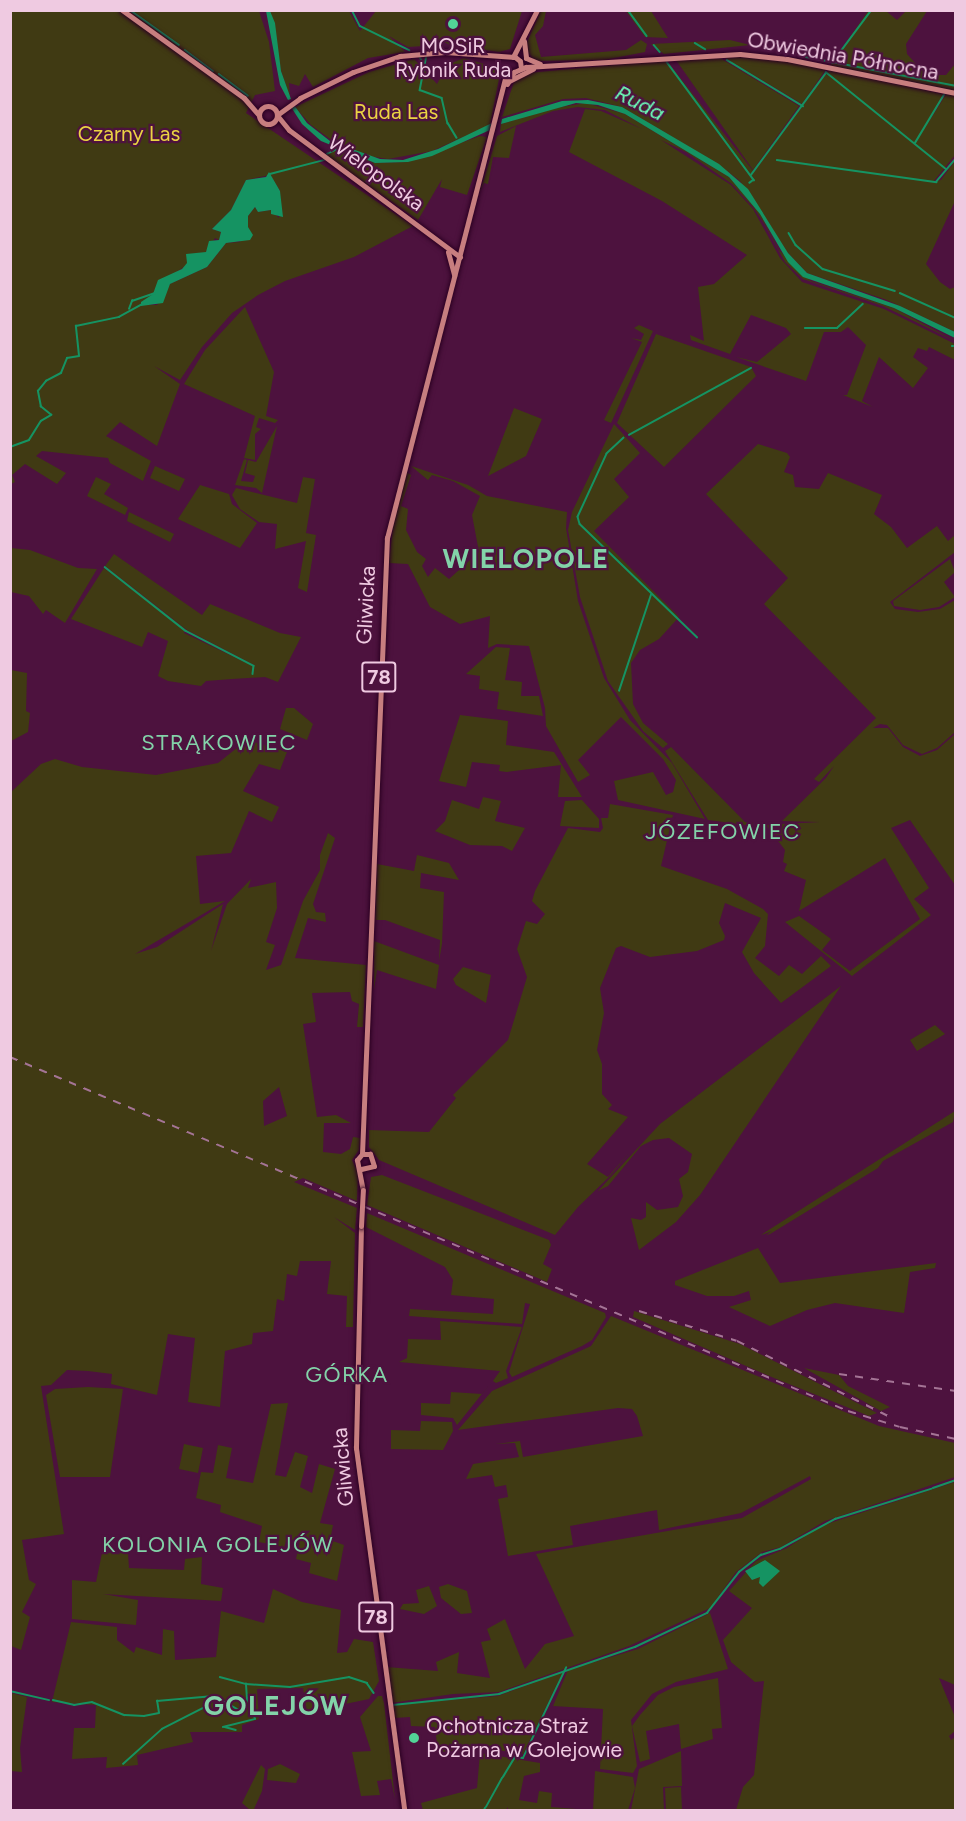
<!DOCTYPE html>
<meta charset="utf-8">
<style>
body{margin:0}
#map{position:relative;width:966px;height:1821px;overflow:hidden;background:#4d123e;font-family:Figtree,sans-serif}
div>[style]{position:absolute}
.green>*{inset:0;background:#403a13}
.water>*{inset:0;background:#159362}
.stream>*{height:1.5px;margin:-0.75px;padding:0 0.75px;transform-origin:0.75px;border-radius:0.75px;background:#159362}
.roads{filter:drop-shadow(0 0 2px #2c0122) drop-shadow(0 0 2px #2c0122)}
.major>*{height:5px;margin:-2.5px;padding:0 2.5px;transform-origin:2.5px;border-radius:2.5px;background:#c77e7f}
.major>.ring{margin:-2.5px;padding:0;box-sizing:content-box;background:none;border:5px solid #c77e7f;border-radius:50%}
.rail>*{height:1.5px;margin-top:-0.75px;transform-origin:0;background:repeating-linear-gradient(90deg,#a47495 0 8px,transparent 0 16px)}
.bridges{filter:drop-shadow(0 0 2px #2c0122) drop-shadow(0 0 2px #2c0122)}
.major-bridge>*{height:5px;margin:-2.5px;padding:0 2.5px;transform-origin:2.5px;border-radius:2.5px;background:#c77e7f}
.dots>*{width:16px;height:16px;translate:-50% -50%;box-sizing:border-box;border:3px solid #4d123e;border-radius:50%}
span{translate:-50% -50%;white-space:nowrap;text-align:center;line-height:1.15;-webkit-text-stroke:4.5px #4d123e;paint-order:stroke}
.shield-label span{padding:2px 4px;background:#4d123e;border:2px solid;border-radius:4px;-webkit-text-stroke-width:0}
.shield-label{font-size:20px;color:#efcae1;font-weight:700}
.poi-label{font-size:21px;color:#efcae1}
.left{translate:0 -50%;text-align:left}
.street-label{font-size:21px;color:#efcae1}
.park-label{font-size:21px;color:#ead343}
.water-label{font-size:22px;color:#6cfcb8;font-style:italic}
.neighbourhood-label{font-size:22px;color:#83d3a9;letter-spacing:1.5px}
.district-label{font-size:27px;color:#83d3a9;font-weight:700;letter-spacing:1.5px}
.frame{position:absolute;inset:0;border:12px solid #efcae1;pointer-events:none}
</style>
<div id="map">
<div class="green">
<div style="clip-path:polygon(541px 10px,546px 11px,543px 26px,535px 35px,541px 57px,626px 50px,641px 40px,647px 44px,645px 52px,604px 60px,534px 61px,525px 47px)"></div>
<div style="clip-path:polygon(evenodd,11px 11px,259px 11px,269px 42px,275px 91px,255px 95px,246px 113px,413px 226px,354px 257px,285px 281px,258px 295px,232px 313px,202px 347px,180px 380px,154px 366px,180px 384px,157px 446px,120px 422px,106px 436px,151px 461px,143px 481px,110px 463px,108px 458px,42px 451px,36px 456px,66px 473px,57px 484px,25px 464px,12px 475px,15px 482px,11px 484px,11px 11px,270px 175px,280px 191px,279px 218px,271px 210px,258px 212px,255px 207px,248px 216px,247px 227px,240px 242px,226px 243px,207px 267px,170px 284px,157px 305px,148px 305px,149px 298px,175px 273px,206px 252px,215px 238px,219px 240px,221px 232px,212px 229px,231px 210px,246px 180px,270px 175px)"></div>
<div style="clip-path:polygon(270px 11px,349px 11px,360px 31px,376px 11px,522px 11px,510px 49px,499px 52px,450px 45px,441px 40px,440px 45px,408px 47px,389px 36px,405px 52px,368px 58px,313px 87px,305px 74px,299px 86px,289px 83px,290px 97px,281px 71px)"></div>
<div style="clip-path:polygon(626px 11px,651px 11px,668px 38px,645px 37px)"></div>
<div style="clip-path:polygon(868px 11px,886px 11px,897px 20px,906px 11px,927px 11px,906px 44px,907px 54px,926px 75px,946px 75px,955px 64px,955px 91px,830px 66px)"></div>
<div style="clip-path:polygon(730px 40px,750px 45px,664px 54px,651px 44px)"></div>
<div style="clip-path:polygon(739px 57px,779px 60px,826px 69px,802px 104px,725px 58px)"></div>
<div style="clip-path:polygon(464px 58px,501px 69px,490px 125px,432px 151px,388px 159px,362px 155px,341px 147px,311px 125px,295px 107px,369px 72px,414px 59px,437px 84px,447px 65px)"></div>
<div style="clip-path:polygon(720px 58px,799px 106px,753px 170px,676px 60px)"></div>
<div style="clip-path:polygon(666px 60px,754px 172px,829px 70px,943px 94px,928px 123px,947px 93px,955px 96px,955px 155px,933px 182px,941px 180px,955px 161px,955px 201px,926px 264px,940px 282px,950px 289px,955px 287px,955px 332px,887px 300px,807px 273px,788px 253px,740px 181px,718px 164px,622px 107px,586px 98px,563px 99px,502px 117px,514px 82px,528px 73px)"></div>
<div style="clip-path:polygon(586px 103px,625px 114px,729px 177px,760px 214px,779px 250px,811px 281px,894px 308px,955px 341px,883px 306px,803px 279px,785px 262px,764px 223px,753px 207px,732px 184px,686px 152px,661px 140px,731px 185px,753px 209px,780px 258px,802px 282px,884px 309px,955px 344px,955px 360px,929px 347px,927px 351px,918px 348px,913px 357px,928px 368px,913px 388px,879px 357px,862px 401px,873px 407px,843px 395px,847px 395px,866px 345px,848px 327px,841px 332px,824px 332px,806px 381px,736px 357px,757px 362px,791px 334px,786px 328px,751px 315px,730px 354px,691px 340px,690px 335px,704px 341px,698px 287px,714px 284px,747px 255px,662px 201px,569px 152px,585px 109px,601px 111px,642px 129px,605px 110px,578px 107px,553px 111px,500px 132px,501px 124px,548px 109px)"></div>
<div style="clip-path:polygon(516px 126px,509px 158px,493px 157px,488px 184px,484px 183px,480px 192px,497px 136px)"></div>
<div style="clip-path:polygon(480px 136px,487px 137px,467px 195px,440px 187px,442px 179px,418px 220px,325px 155px,339px 149px,375px 163px,408px 162px)"></div>
<div style="clip-path:polygon(245px 307px,274px 372px,266px 416px,278px 420px,275px 423px,259px 418px,256px 427px,261px 429px,255px 434px,255px 460px,244px 458px,255px 416px,184px 384px,205px 350px)"></div>
<div style="clip-path:polygon(639px 325px,653px 331px,611px 423px,604px 420px,642px 342px,631px 338px,641px 340px,644px 334px,634px 328px)"></div>
<div style="clip-path:polygon(656px 334px,751px 367px,756px 376px,664px 467px,617px 423px)"></div>
<div style="clip-path:polygon(514px 408px,542px 419px,526px 456px,488px 476px)"></div>
<div style="clip-path:polygon(614px 424px,640px 453px,614px 479px,629px 497px,594px 531px,679px 617px,659px 639px,640px 650px,631px 663px,633px 704px,643px 723px,668px 744px,663px 748px,643px 731px,608px 681px,580px 597px,568px 530px,572px 512px)"></div>
<div style="clip-path:polygon(277px 426px,262px 493px,256px 488px,235px 485px,244px 459px,247px 460px,241px 481px,253px 482px,255px 476px,245px 473px,248px 460px,256px 462px)"></div>
<div style="clip-path:polygon(758px 444px,787px 453px,790px 457px,784px 472px,793px 475px,795px 487px,819px 489px,828px 473px,882px 495px,874px 514px,891px 527px,907px 548px,937px 526px,948px 541px,955px 535px,955px 552px,890px 602px,895px 609px,918px 612px,940px 609px,955px 600px,955px 732px,937px 748px,922px 754px,903px 745px,887px 725px,880px 724px,873px 728px,888px 728px,903px 747px,920px 756px,937px 750px,955px 734px,955px 885px,910px 820px,891px 828px,929px 888px,914px 899px,931px 915px,852px 976px,785px 922px,799px 916px,816px 928px,831px 939px,822px 950px,850px 971px,920px 919px,885px 858px,799px 911px,806px 880px,784px 871px,787px 864px,783px 862px,785px 850px,766px 825px,820px 822px,782px 821px,826px 778px,834px 766px,819px 782px,814px 779px,876px 718px,764px 604px,788px 578px,706px 494px)"></div>
<div style="clip-path:polygon(155px 466px,185px 479px,179px 491px,150px 478px)"></div>
<div style="clip-path:polygon(411px 466px,468px 485px,487px 496px,567px 512px,566px 528px,578px 601px,604px 678px,630px 720px,672px 763px,705px 819px,618px 800px,614px 781px,653px 772px,666px 795px,673px 792px,676px 780px,663px 759px,621px 717px,578px 760px,590px 775px,578px 782px,546px 726px,545px 708px,529px 646px,497px 644px,488px 648px,490px 616px,460px 624px,430px 607px,408px 564px,389px 563px,394px 518px,406px 472px,411px 475px,401px 506px,408px 509px,406px 530px,417px 552px,426px 559px,422px 566px,428px 577px,435px 568px,449px 579px,479px 552px,472px 515px,480px 496px,453px 481px,432px 475px,428px 480px)"></div>
<div style="clip-path:polygon(96px 477px,111px 484px,104px 494px,128px 508px,125px 515px,87px 496px)"></div>
<div style="clip-path:polygon(303px 477px,315px 479px,306px 533px,316px 535px,307px 592px,298px 588px,306px 541px,275px 549px,277px 524px,259px 522px,240px 509px,232px 495px,236px 488px,297px 503px)"></div>
<div style="clip-path:polygon(200px 485px,229px 494px,232px 504px,257px 523px,240px 548px,178px 519px)"></div>
<div style="clip-path:polygon(129px 512px,174px 534px,170px 542px,127px 521px)"></div>
<div style="clip-path:polygon(11px 548px,30px 550px,78px 568px,97px 569px,65px 623px,46px 610px,43px 614px,29px 596px,11px 592px)"></div>
<div style="clip-path:polygon(114px 554px,202px 615px,210px 604px,280px 633px,301px 637px,278px 682px,265px 677px,232px 679px,206px 681px,201px 686px,168px 681px,158px 676px,168px 641px,148px 632px,142px 647px,71px 619px,104px 568px,184px 628px,184px 633px,253px 666px,254px 674px,254px 665px,187px 630px,105px 566px)"></div>
<div style="clip-path:polygon(950px 559px,955px 572px,944px 582px,955px 597px,939px 607px,920px 610px,894px 606px,893px 601px)"></div>
<div style="clip-path:polygon(496px 647px,510px 648px,505px 680px,522px 682px,521px 696px,539px 696px,543px 716px,497px 709px,499px 692px,479px 689px,480px 676px,466px 674px)"></div>
<div style="clip-path:polygon(11px 670px,27px 673px,26px 711px,30px 713px,28px 732px,11px 741px)"></div>
<div style="clip-path:polygon(286px 708px,294px 708px,313px 724px,307px 740px,280px 729px)"></div>
<div style="clip-path:polygon(460px 715px,508px 721px,506px 745px,554px 752px,582px 797px,558px 797px,561px 765px,507px 772px,499px 771px,500px 765px,472px 762px,466px 787px,439px 781px)"></div>
<div style="clip-path:polygon(evenodd,247px 740px,287px 752px,280px 770px,259px 764px,243px 791px,279px 807px,272px 822px,249px 811px,231px 853px,196px 856px,200px 904px,225px 901px,135px 954px,157px 947px,223px 904px,211px 951px,227px 904px,251px 879px,248px 888px,276px 882px,277px 908px,266px 942px,275px 945px,266px 970px,281px 965px,303px 901px,320px 870px,320px 855px,328px 833px,335px 838px,313px 904px,316px 912px,325px 913px,326px 922px,308px 918px,295px 958px,366px 965px,363px 1027px,357px 1027px,359px 1004px,352px 1001px,350px 992px,312px 993px,316px 1022px,303px 1024px,317px 1117px,336px 1115px,351px 1123px,324px 1123px,323px 1152px,341px 1154px,350px 1149px,353px 1137px,360px 1138px,359px 1150px,352px 1160px,358px 1173px,357px 1201px,303px 1178px,294px 1182px,357px 1208px,355px 1230px,334px 1217px,355px 1233px,353px 1327px,346px 1327px,347px 1296px,327px 1294px,331px 1261px,300px 1261px,297px 1276px,287px 1274px,284px 1301px,277px 1299px,273px 1331px,253px 1333px,252px 1344px,225px 1351px,220px 1407px,188px 1402px,195px 1338px,168px 1334px,157px 1395px,111px 1384px,112px 1374px,88px 1371px,67px 1370px,51px 1385px,41px 1386px,64px 1534px,22px 1540px,29px 1580px,36px 1584px,22px 1612px,30px 1617px,21px 1650px,11px 1646px,11px 792px,41px 764px,55px 759px,82px 767px,156px 775px,218px 763px,247px 740px,279px 1087px,287px 1116px,264px 1126px,263px 1101px,279px 1087px)"></div>
<div style="clip-path:polygon(671px 747px,745px 822px,752px 822px,753px 826px,708px 820px,665px 751px)"></div>
<div style="clip-path:polygon(483px 797px,501px 801px,495px 821px,525px 828px,512px 851px,502px 846px,470px 845px,435px 831px,445px 821px,452px 800px,479px 809px)"></div>
<div style="clip-path:polygon(582px 800px,599px 819px,599px 828px,560px 826px,565px 801px)"></div>
<div style="clip-path:polygon(610px 804px,673px 815px,661px 866px,727px 889px,763px 909px,768px 914px,765px 946px,755px 958px,779px 976px,789px 965px,802px 974px,821px 956px,831px 966px,781px 1003px,754px 973px,742px 952px,761px 918px,725px 903px,719px 923px,725px 936px,724px 940px,697px 951px,650px 957px,621px 946px,616px 948px,600px 988px,604px 1013px,597px 1050px,602px 1064px,602px 1094px,612px 1105px,608px 1109px,628px 1117px,587px 1164px,608px 1177px,629px 1153px,610px 1176px,578px 1207px,555px 1235px,379px 1160px,369px 1147px,369px 1130px,429px 1132px,456px 1098px,453px 1095px,508px 1040px,527px 977px,517px 949px,526px 921px,537px 924px,545px 914px,532px 901px,535px 891px,568px 828px,600px 832px,603px 828px,601px 818px,608px 818px)"></div>
<div style="clip-path:polygon(417px 855px,449px 863px,459px 880px,421px 873px,420px 888px,444px 892px,442px 944px,439px 961px,440px 940px,385px 920px,375px 920px,377px 864px,414px 871px)"></div>
<div style="clip-path:polygon(374px 941px,439px 965px,436px 989px,377px 970px,374px 990px)"></div>
<div style="clip-path:polygon(463px 967px,491px 975px,486px 1003px,456px 985px,453px 979px)"></div>
<div style="clip-path:polygon(841px 986px,700px 1195px,676px 1222px,639px 1250px,631px 1218px,641px 1220px,646px 1217px,646px 1202px,657px 1210px,678px 1207px,683px 1196px,679px 1179px,688px 1172px,692px 1154px,669px 1138px,653px 1140px,641px 1146px,608px 1186px,598px 1191px,660px 1124px)"></div>
<div style="clip-path:polygon(935px 1025px,945px 1034px,917px 1051px,910px 1040px)"></div>
<div style="clip-path:polygon(955px 1111px,953px 1122px,883px 1161px,878px 1168px,770px 1234px,766px 1235px,772px 1231px,761px 1235px)"></div>
<div style="clip-path:polygon(382px 1175px,549px 1240px,551px 1245px,543px 1264px,552px 1269px,547px 1282px,367px 1205px,371px 1177px)"></div>
<div style="clip-path:polygon(367px 1213px,605px 1313px,606px 1317px,592px 1340px,582px 1346px,512px 1377px,509px 1372px,530px 1304px,525px 1303px,522px 1324px,409px 1316px,410px 1309px,493px 1314px,494px 1299px,451px 1295px,453px 1280px,445px 1267px,366px 1227px)"></div>
<div style="clip-path:polygon(758px 1248px,780px 1283px,936px 1263px,935px 1268px,910px 1272px,904px 1313px,835px 1303px,807px 1310px,770px 1326px,729px 1307px,751px 1300px,749px 1291px,734px 1296px,707px 1296px,675px 1285px,675px 1281px)"></div>
<div style="clip-path:polygon(634px 1311px,740px 1344px,877px 1413px,869px 1416px,774px 1378px,633px 1317px)"></div>
<div style="clip-path:polygon(611px 1316px,879px 1426px,955px 1443px,955px 1477px,825px 1521px,781px 1547px,762px 1552px,736px 1572px,710px 1608px,629px 1646px,499px 1692px,453px 1694px,391px 1703px,386px 1667px,438px 1671px,436px 1662px,459px 1652px,457px 1673px,490px 1678px,481px 1642px,491px 1640px,487px 1629px,505px 1619px,525px 1669px,545px 1644px,574px 1636px,536px 1554px,742px 1518px,811px 1479px,810px 1476px,741px 1513px,659px 1530px,657px 1510px,570px 1526px,573px 1545px,508px 1556px,498px 1499px,508px 1497px,506px 1485px,495px 1487px,492px 1475px,466px 1479px,473px 1464px,519px 1457px,515px 1443px,495px 1444px,520px 1441px,523px 1457px,643px 1436px,637px 1416px,632px 1409px,618px 1408px,458px 1430px,492px 1391px,591px 1346px)"></div>
<div style="clip-path:polygon(440px 1321px,522px 1327px,506px 1371px,508px 1378px,496px 1383px,493px 1381px,500px 1371px,399px 1362px,407px 1358px,408px 1339px,441px 1340px)"></div>
<div style="clip-path:polygon(804px 1368px,839px 1375px,848px 1386px,890px 1407px,881px 1411px)"></div>
<div style="clip-path:polygon(489px 1385px,457px 1425px,453px 1418px,421px 1415px,421px 1403px,450px 1404px,451px 1392px,482px 1394px)"></div>
<div style="clip-path:polygon(88px 1387px,123px 1389px,110px 1477px,60px 1477px,46px 1395px,55px 1389px)"></div>
<div style="clip-path:polygon(288px 1403px,275px 1475px,286px 1477px,295px 1452px,308px 1456px,300px 1487px,312px 1493px,319px 1464px,335px 1469px,320px 1523px,333px 1525px,330px 1540px,344px 1545px,337px 1581px,309px 1573px,311px 1563px,296px 1559px,300px 1541px,287px 1539px,284px 1547px,259px 1542px,262px 1526px,220px 1512px,221px 1505px,196px 1498px,201px 1472px,213px 1473px,218px 1445px,232px 1448px,226px 1478px,253px 1483px,271px 1404px)"></div>
<div style="clip-path:polygon(421px 1421px,452px 1422px,453px 1431px,443px 1450px,391px 1449px,391px 1430px,420px 1431px)"></div>
<div style="clip-path:polygon(184px 1444px,203px 1448px,198px 1473px,179px 1469px)"></div>
<div style="clip-path:polygon(955px 1482px,955px 1685px,939px 1678px,955px 1717px,955px 1731px,949px 1736px,951px 1740px,955px 1737px,955px 1810px,736px 1810px,743px 1787px,754px 1775px,764px 1681px,755px 1682px,731px 1662px,723px 1640px,752px 1608px,729px 1591px,756px 1561px,787px 1548px,821px 1526px)"></div>
<div style="clip-path:polygon(102px 1553px,128px 1553px,129px 1568px,155px 1569px,184px 1570px,185px 1559px,202px 1557px,201px 1584px,223px 1588px,221px 1601px,103px 1594px,138px 1600px,136px 1625px,72px 1619px,72px 1580px,96px 1582px)"></div>
<div style="clip-path:polygon(448px 1584px,467px 1591px,472px 1613px,461px 1614px,441px 1598px,439px 1587px)"></div>
<div style="clip-path:polygon(429px 1586px,437px 1606px,424px 1614px,400px 1609px,403px 1604px,419px 1603px,416px 1590px)"></div>
<div style="clip-path:polygon(273px 1589px,302px 1602px,341px 1610px,337px 1653px,347px 1652px,354px 1639px,373px 1642px,379px 1681px,369px 1699px,307px 1712px,303px 1688px,257px 1689px,259px 1719px,242px 1725px,242px 1732px,190px 1732px,193px 1742px,137px 1755px,138px 1765px,106px 1768px,107px 1757px,72px 1759px,74px 1728px,95px 1728px,96px 1705px,52px 1702px,71px 1622px,117px 1627px,117px 1640px,134px 1653px,136px 1647px,162px 1655px,163px 1629px,174px 1631px,175px 1660px,216px 1657px,221px 1611px,264px 1623px)"></div>
<div style="clip-path:polygon(710px 1613px,728px 1669px,676px 1682px,652px 1694px,631px 1720px,637px 1766px,633px 1773px,600px 1769px,603px 1709px,553px 1706px,568px 1670px,638px 1649px)"></div>
<div style="clip-path:polygon(563px 1672px,523px 1754px,491px 1749px,438px 1752px,435px 1727px,411px 1726px,410px 1717px,394px 1718px,391px 1705px,498px 1696px)"></div>
<div style="clip-path:polygon(718px 1678px,722px 1728px,712px 1729px,713px 1739px,681px 1749px,679px 1724px,646px 1731px,650px 1759px,640px 1762px,632px 1726px,640px 1715px,658px 1695px,674px 1687px)"></div>
<div style="clip-path:polygon(11px 1693px,27px 1697px,20px 1748px,22px 1772px,11px 1771px)"></div>
<div style="clip-path:polygon(378px 1696px,382px 1696px,384px 1703px,395px 1799px,391px 1779px,377px 1781px,380px 1795px,361px 1796px,352px 1752px,371px 1751px,360px 1717px)"></div>
<div style="clip-path:polygon(681px 1751px,682px 1786px,663px 1787px,664px 1810px,631px 1810px,639px 1769px)"></div>
<div style="clip-path:polygon(480px 1753px,540px 1763px,540px 1772px,524px 1776px,519px 1800px,537px 1803px,539px 1791px,552px 1793px,551px 1807px,590px 1810px,508px 1810px,508px 1807px,506px 1810px,423px 1810px,421px 1803px,477px 1788px)"></div>
<div style="clip-path:polygon(280px 1764px,300px 1774px,296px 1783px,267px 1780px,268px 1769px)"></div>
<div style="clip-path:polygon(261px 1765px,265px 1769px,262px 1791px,254px 1809px,249px 1809px,242px 1803px)"></div>
<div style="clip-path:polygon(595px 1771px,633px 1777px,635px 1788px,628px 1810px,593px 1810px)"></div>
<div style="clip-path:polygon(681px 1787px,682px 1810px,666px 1810px,665px 1788px)"></div>
</div>
<div class="water">
<div style="clip-path:polygon(266px 11px,270px 11px,275px 23px,281px 71px,291px 99px,288px 100px,280px 85px)"></div>
<div style="clip-path:polygon(588px 100px,622px 107px,719px 164px,748px 189px,788px 253px,807px 273px,900px 306px,955px 332px,955px 338px,894px 308px,803px 277px,788px 262px,760px 214px,729px 177px,625px 114px,598px 105px,576px 103px,501px 124px,502px 119px,562px 101px)"></div>
<div style="clip-path:polygon(294px 105px,307px 123px,330px 141px,380px 159px,403px 160px,438px 149px,492px 123px,490px 130px,432px 156px,408px 162px,375px 163px,321px 141px,302px 124px,291px 107px)"></div>
<div style="clip-path:polygon(269px 172px,280px 191px,283px 217px,271px 214px,271px 210px,258px 212px,255px 207px,248px 216px,248px 227px,253px 235px,250px 240px,226px 243px,207px 267px,170px 284px,163px 303px,141px 306px,141px 302px,153px 294px,158px 280px,182px 269px,187px 263px,186px 254px,206px 252px,209px 241px,219px 240px,221px 232px,212px 229px,231px 210px,246px 180px,266px 177px)"></div>
<div style="clip-path:polygon(765px 1560px,780px 1571px,763px 1587px,759px 1583px,760px 1577px,752px 1580px,745px 1571px)"></div>
</div>
<div class="stream">
<div style="left:130px;top:10px;width:60px;rotate:35.5deg"></div>
<div style="left:352px;top:10px;width:18px;rotate:63deg"></div>
<div style="left:360px;top:26px;width:55px;rotate:26.1deg"></div>
<div style="left:628px;top:10px;width:32px;rotate:54deg"></div>
<div style="left:695px;top:43px;width:12px;rotate:31deg"></div>
<div style="left:654px;top:45px;width:9px;rotate:49deg"></div>
<div style="left:185px;top:50px;width:35px;rotate:37deg"></div>
<div style="left:427px;top:55px;width:36px;rotate:101deg"></div>
<div style="left:420px;top:90px;width:23px;rotate:20deg"></div>
<div style="left:442px;top:98px;width:26px;rotate:77deg"></div>
<div style="left:448px;top:123px;width:17px;rotate:59deg"></div>
<div style="left:420px;top:57px;width:8px;rotate:60deg"></div>
<div style="left:806px;top:57px;width:153px;rotate:10.9deg"></div>
<div style="left:727px;top:60px;width:89px;rotate:31.2deg"></div>
<div style="left:667px;top:62px;width:147px;rotate:53.6deg"></div>
<div style="left:754px;top:180px;width:5px;rotate:143deg"></div>
<div style="left:832px;top:63px;width:64px;rotate:-53.3deg"></div>
<div style="left:826px;top:72px;width:154px;rotate:38.9deg"></div>
<div style="left:219px;top:74px;width:36px;rotate:37deg"></div>
<div style="left:915px;top:143px;width:58px;rotate:-59deg"></div>
<div style="left:327px;top:154px;width:11px;rotate:-27deg"></div>
<div style="left:777px;top:160px;width:161px;rotate:7.9deg"></div>
<div style="left:936px;top:182px;width:31px;rotate:-50deg"></div>
<div style="left:270px;top:174px;width:56px;rotate:-14.5deg"></div>
<div style="left:751px;top:175px;width:127px;rotate:-53.7deg"></div>
<div style="left:789px;top:233px;width:14px;rotate:60deg"></div>
<div style="left:796px;top:245px;width:36px;rotate:42deg"></div>
<div style="left:823px;top:269px;width:75px;rotate:17deg"></div>
<div style="left:900px;top:293px;width:61px;rotate:24.1deg"></div>
<div style="left:129px;top:309px;width:9px;rotate:-69deg"></div>
<div style="left:132px;top:301px;width:24px;rotate:-19deg"></div>
<div style="left:805px;top:328px;width:32px"></div>
<div style="left:837px;top:328px;width:35px;rotate:-43deg"></div>
<div style="left:952px;top:346px;width:1px"></div>
<div style="left:629px;top:435px;width:139px;rotate:-28.8deg"></div>
<div style="left:624px;top:438px;width:23px;rotate:137deg"></div>
<div style="left:607px;top:454px;width:69px;rotate:114.7deg"></div>
<div style="left:578px;top:517px;width:7px;rotate:74deg"></div>
<div style="left:580px;top:524px;width:163px;rotate:44deg"></div>
<div style="left:10px;top:447px;width:20px;rotate:-20deg"></div>
<div style="left:29px;top:440px;width:22px;rotate:-58deg"></div>
<div style="left:41px;top:421px;width:12px;rotate:-31deg"></div>
<div style="left:51px;top:415px;width:13px;rotate:-141deg"></div>
<div style="left:41px;top:407px;width:16px;rotate:-101deg"></div>
<div style="left:38px;top:391px;width:13px;rotate:-51deg"></div>
<div style="left:46px;top:381px;width:17px;rotate:-28deg"></div>
<div style="left:61px;top:373px;width:16px;rotate:-68deg"></div>
<div style="left:67px;top:358px;width:12px;rotate:-9deg"></div>
<div style="left:79px;top:356px;width:30px;rotate:-96deg"></div>
<div style="left:76px;top:326px;width:44px;rotate:-11.8deg"></div>
<div style="left:119px;top:317px;width:25px;rotate:-29deg"></div>
<div style="left:105px;top:567px;width:103px;rotate:38.3deg"></div>
<div style="left:186px;top:631px;width:76px;rotate:27.2deg"></div>
<div style="left:254px;top:666px;width:8px;rotate:97deg"></div>
<div style="left:619px;top:691px;width:101px;rotate:-71.6deg"></div>
<div style="left:933px;top:1488px;width:24px;rotate:-19deg"></div>
<div style="left:220px;top:1677px;width:27px;rotate:15deg"></div>
<div style="left:246px;top:1684px;width:44px;rotate:3.9deg"></div>
<div style="left:290px;top:1687px;width:60px;rotate:-9.6deg"></div>
<div style="left:349px;top:1677px;width:19px;rotate:18deg"></div>
<div style="left:367px;top:1683px;width:12px;rotate:55deg"></div>
<div style="left:10px;top:1691px;width:40px;rotate:13deg"></div>
<div style="left:53px;top:1700px;width:22px;rotate:13deg"></div>
<div style="left:74px;top:1705px;width:18px;rotate:-9deg"></div>
<div style="left:92px;top:1702px;width:35px;rotate:22deg"></div>
<div style="left:125px;top:1715px;width:19px;rotate:3deg"></div>
<div style="left:144px;top:1716px;width:15px;rotate:-11deg"></div>
<div style="left:159px;top:1713px;width:12px;rotate:-99deg"></div>
<div style="left:157px;top:1701px;width:57px;rotate:-5deg"></div>
<div style="left:393px;top:1705px;width:107px;rotate:-5.9deg"></div>
<div style="left:499px;top:1694px;width:144px;rotate:-19.1deg"></div>
<div style="left:635px;top:1647px;width:80px;rotate:-25.3deg"></div>
<div style="left:707px;top:1613px;width:52px;rotate:-52deg"></div>
<div style="left:739px;top:1572px;width:28px;rotate:-38deg"></div>
<div style="left:761px;top:1555px;width:20px;rotate:-18deg"></div>
<div style="left:780px;top:1549px;width:63px;rotate:-28.6deg"></div>
<div style="left:835px;top:1519px;width:101px;rotate:-17.4deg"></div>
<div style="left:223px;top:1727px;width:33px;rotate:-14deg"></div>
<div style="left:255px;top:1719px;width:22px;rotate:-111deg"></div>
<div style="left:225px;top:1727px;width:11px;rotate:15deg"></div>
<div style="left:123px;top:1764px;width:52px;rotate:-41.9deg"></div>
<div style="left:162px;top:1729px;width:53px;rotate:-27.1deg"></div>
<div style="left:209px;top:1705px;width:10px;rotate:-61deg"></div>
<div style="left:214px;top:1696px;width:29px;rotate:29deg"></div>
<div style="left:239px;top:1710px;width:14px;rotate:-54deg"></div>
<div style="left:247px;top:1699px;width:15px;rotate:-94deg"></div>
<div style="left:503px;top:1777px;width:23px;rotate:-59deg"></div>
<div style="left:515px;top:1757px;width:8px;rotate:7deg"></div>
<div style="left:523px;top:1758px;width:100px;rotate:-64.5deg"></div>
<div style="left:486px;top:1807px;width:33px;rotate:-61deg"></div>
<div style="left:484px;top:1810px;width:2px;rotate:-63deg"></div>
</div>
<div class="roads">
<div class="major">
<div style="left:122px;top:10px;width:150px;rotate:35.8deg"></div>
<div style="left:244px;top:98px;width:23px;rotate:49deg"></div>
<div style="left:524px;top:41px;width:17px;rotate:83deg"></div>
<div style="left:526px;top:58px;width:15px;rotate:23deg"></div>
<div style="left:513px;top:57px;width:53px;rotate:-62.9deg"></div>
<div style="left:509px;top:81px;width:27px;rotate:-27deg"></div>
<div style="left:507px;top:84px;width:14px;rotate:-60deg"></div>
<div style="left:514px;top:72px;width:13px;rotate:-23deg"></div>
<div style="left:526px;top:67px;width:214px;rotate:-3.5deg"></div>
<div style="left:740px;top:54px;width:47px;rotate:6.1deg"></div>
<div style="left:787px;top:59px;width:172px;rotate:11.4deg"></div>
<div class="ring" style="left:259px;top:106px;width:13px;height:13px"></div>
<div style="left:448px;top:252px;width:24px;rotate:75deg"></div>
<div style="left:460px;top:257px;width:213px;rotate:-143.4deg"></div>
<div style="left:289px;top:130px;width:19px;rotate:-129deg"></div>
<div style="left:277px;top:115px;width:29px;rotate:-36deg"></div>
<div style="left:300px;top:98px;width:59px;rotate:-26.1deg"></div>
<div style="left:353px;top:72px;width:50px;rotate:-18.8deg"></div>
<div style="left:400px;top:56px;width:45px;rotate:-5.1deg"></div>
<div style="left:445px;top:52px;width:70px;rotate:4.1deg"></div>
<div style="left:515px;top:57px;width:6px;rotate:39deg"></div>
<div style="left:520px;top:61px;width:7px;rotate:82deg"></div>
<div style="left:362px;top:1154px;width:617px;rotate:-87.68deg"></div>
<div style="left:387px;top:538px;width:484px;rotate:-75.6deg"></div>
<div style="left:361px;top:1169px;width:13px;rotate:-13deg"></div>
<div style="left:374px;top:1166px;width:13px;rotate:-108deg"></div>
<div style="left:370px;top:1154px;width:8px;rotate:180deg"></div>
<div style="left:362px;top:1154px;width:8px;rotate:130deg"></div>
<div style="left:357px;top:1160px;width:31px;rotate:79deg"></div>
<div style="left:361px;top:1226px;width:222px;rotate:91.3deg"></div>
<div style="left:356px;top:1448px;width:365px;rotate:82.4deg"></div>
</div>
</div>
<div class="rail">
<div style="left:10px;top:1057px;width:910px;rotate:22.9deg"></div>
<div style="left:848px;top:1411px;width:54px;rotate:17.1deg"></div>
<div style="left:900px;top:1427px;width:57px;rotate:12.1deg"></div>
<div style="left:639px;top:1311px;width:102px;rotate:17deg"></div>
<div style="left:737px;top:1341px;width:171px;rotate:26.4deg"></div>
<div style="left:839px;top:1374px;width:118px;rotate:8.3deg"></div>
</div>
<div class="bridges">
<div class="major-bridge">
<div style="left:361px;top:1226px;width:36px;rotate:-87deg"></div>
</div>
</div>
<div class="dots">
<div style="left:453px;top:24px;background:#52d397"></div>
<div style="left:414px;top:1738px;background:#52d397"></div>
</div>
<div class="shield-label">
<span style="left:379px;top:677px">78</span>
<span style="left:376px;top:1617px">78</span>
</div>
<div class="poi-label">
<span style="left:453px;top:58px">MOSiR<br>Rybnik Ruda</span>
<span class="left" style="left:426px;top:1738px">Ochotnicza Straż<br>Pożarna w Golejowie</span>
</div>
<div class="street-label">
<span style="left:843px;top:56px;rotate:10deg">Obwiednia Północna</span>
<span style="left:376px;top:173px;rotate:36deg">Wielopolska</span>
<span style="left:366px;top:605px;rotate:-87deg">Gliwicka</span>
<span style="left:343px;top:1467px;rotate:-95deg">Gliwicka</span>
</div>
<div class="park-label">
<span style="left:396px;top:112px">Ruda Las</span>
<span style="left:129px;top:134px">Czarny Las</span>
</div>
<div class="water-label">
<span style="left:640px;top:103px;rotate:27deg">Ruda</span>
</div>
<div class="neighbourhood-label">
<span style="left:219px;top:743px">STRĄKOWIEC</span>
<span style="left:723px;top:832px">JÓZEFOWIEC</span>
<span style="left:347px;top:1375px">GÓRKA</span>
<span style="left:218px;top:1545px">KOLONIA GOLEJÓW</span>
</div>
<div class="district-label">
<span style="left:526px;top:559px">WIELOPOLE</span>
<span style="left:276px;top:1706px">GOLEJÓW</span>
</div>
<div class="frame"></div>
</div>
